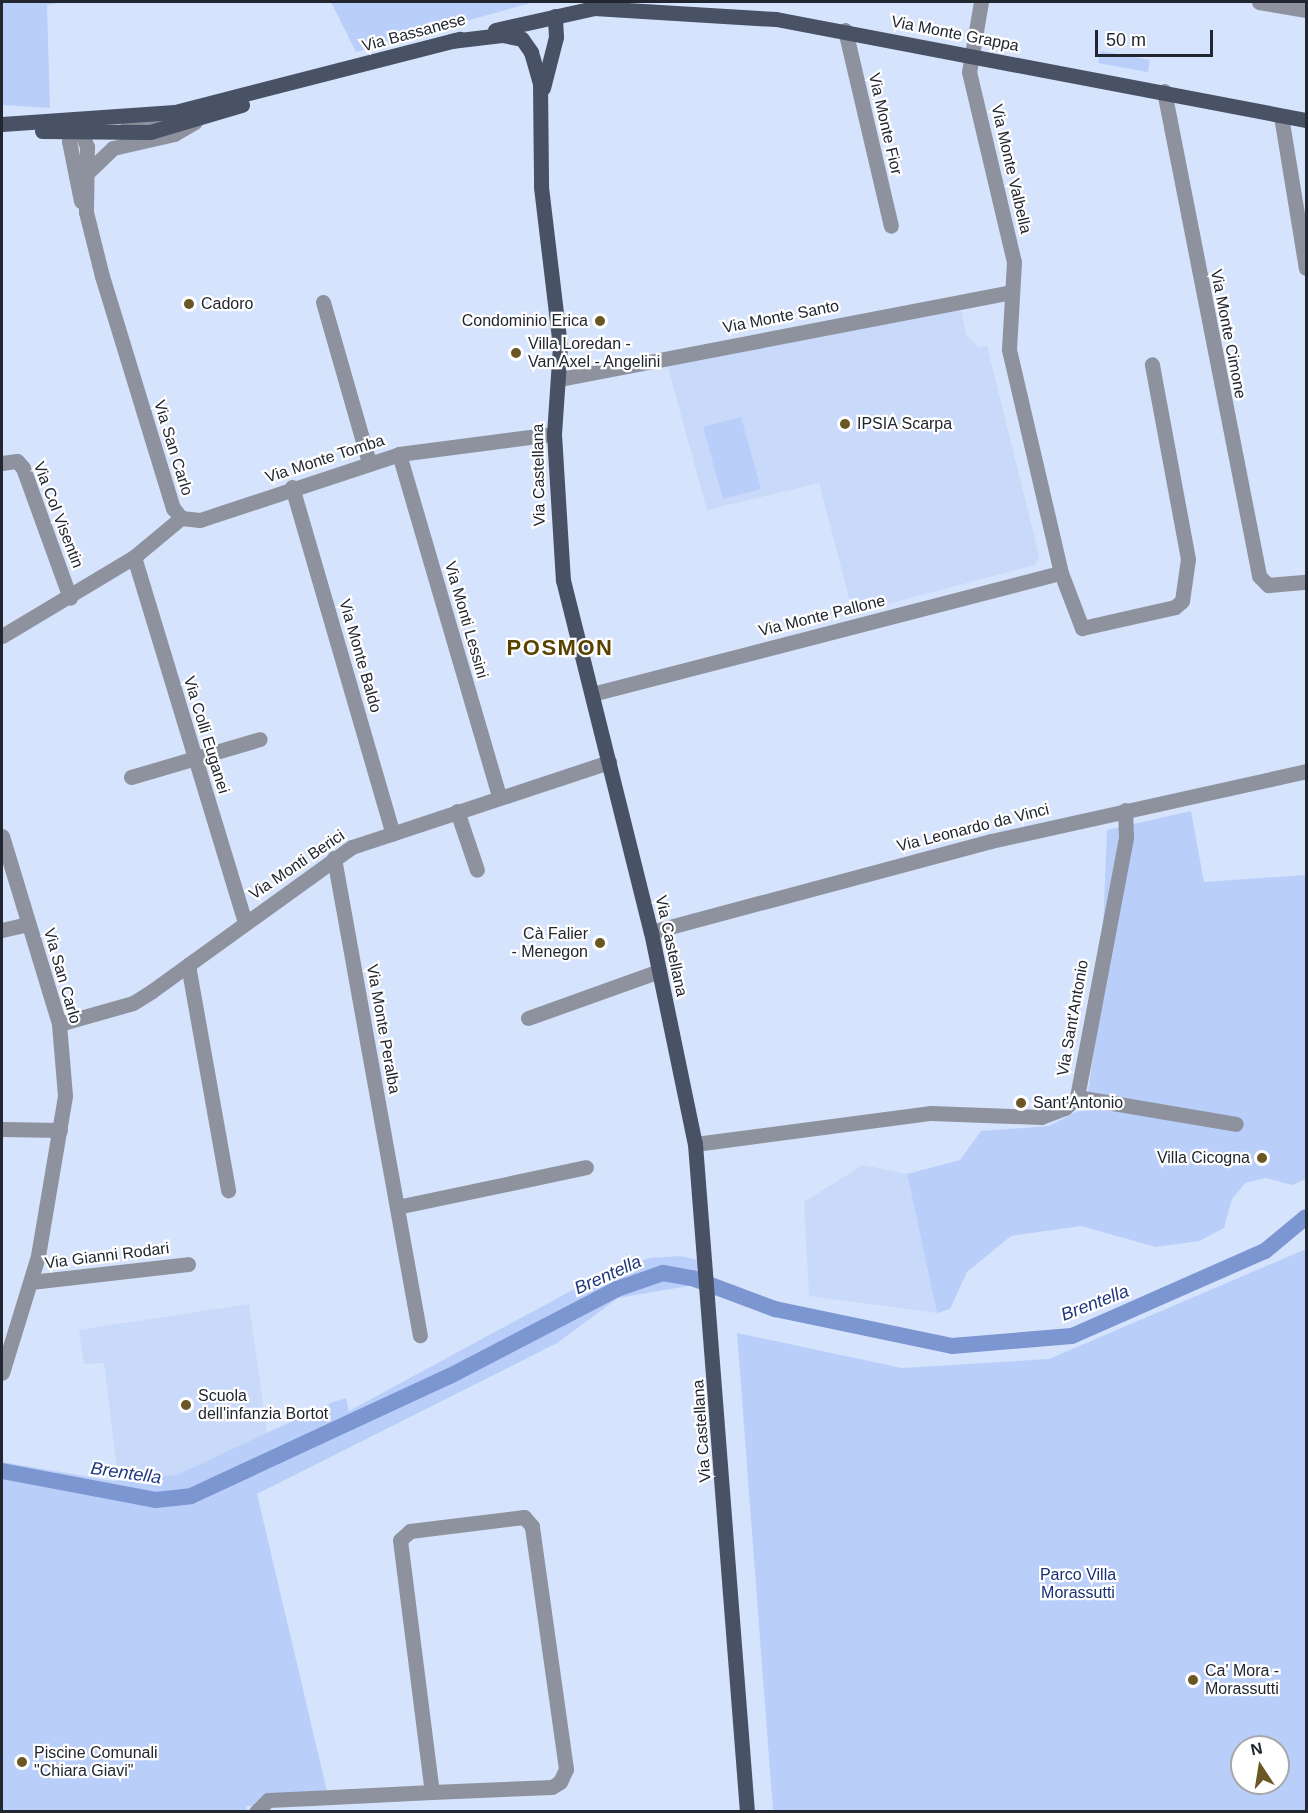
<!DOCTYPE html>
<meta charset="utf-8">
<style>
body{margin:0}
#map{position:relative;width:1308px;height:1813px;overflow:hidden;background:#d6e3fd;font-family:Helvetica,sans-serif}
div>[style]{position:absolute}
.built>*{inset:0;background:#c9d9fa}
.green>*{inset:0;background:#bacefa}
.canal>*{height:16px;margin:-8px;padding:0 8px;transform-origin:8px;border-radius:8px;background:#7b96d1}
.minor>*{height:15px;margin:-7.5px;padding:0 7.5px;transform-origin:7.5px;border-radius:7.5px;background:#8d929e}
.major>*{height:15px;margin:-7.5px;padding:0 7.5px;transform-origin:7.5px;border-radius:7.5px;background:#495164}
.dots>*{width:16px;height:16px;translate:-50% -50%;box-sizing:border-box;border:3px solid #fff;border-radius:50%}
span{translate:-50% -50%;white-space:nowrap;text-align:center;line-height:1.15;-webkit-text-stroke:4.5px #fff;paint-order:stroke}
.street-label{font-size:16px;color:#222630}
.poi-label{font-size:16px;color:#222630}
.left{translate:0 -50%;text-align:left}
.right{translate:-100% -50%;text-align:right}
.park-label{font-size:16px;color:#183075}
.water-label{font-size:18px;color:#203980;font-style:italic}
.district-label{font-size:22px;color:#594100;font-weight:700;letter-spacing:1.5px}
.frame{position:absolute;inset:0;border:3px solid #222630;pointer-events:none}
.north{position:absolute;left:1230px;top:1735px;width:60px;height:60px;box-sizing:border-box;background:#fff;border:2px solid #a7a8ac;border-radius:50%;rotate:348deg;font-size:16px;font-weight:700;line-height:24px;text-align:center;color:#222630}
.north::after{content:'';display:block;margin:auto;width:21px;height:27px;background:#6b5625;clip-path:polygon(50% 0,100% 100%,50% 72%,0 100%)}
.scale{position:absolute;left:1095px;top:30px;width:118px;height:27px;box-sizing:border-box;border:3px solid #222630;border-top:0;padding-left:8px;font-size:18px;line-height:21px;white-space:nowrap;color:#222630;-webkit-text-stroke:4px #fff;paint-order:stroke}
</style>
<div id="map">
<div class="built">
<div style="clip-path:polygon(961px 309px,966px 335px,979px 347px,987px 346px,1039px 556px,1035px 565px,853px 613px,819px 483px,707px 510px,667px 364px)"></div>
<div style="clip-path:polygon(863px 1165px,907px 1174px,937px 1313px,809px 1296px,804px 1202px)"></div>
<div style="clip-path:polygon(249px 1304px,269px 1446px,158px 1483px,118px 1477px,104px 1363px,84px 1364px,79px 1330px)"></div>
</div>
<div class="green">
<div style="clip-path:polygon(2px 2px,65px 2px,47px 5px,50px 108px,2px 105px)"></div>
<div style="clip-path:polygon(331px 2px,534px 2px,356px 52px)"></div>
<div style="clip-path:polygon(1101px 51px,1150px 60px,1148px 72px,1098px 63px)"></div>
<div style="clip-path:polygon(741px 417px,761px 489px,723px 499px,703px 427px)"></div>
<div style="clip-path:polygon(1191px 811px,1204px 882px,1306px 875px,1306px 1179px,1292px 1185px,1266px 1178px,1245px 1183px,1232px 1199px,1224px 1228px,1199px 1241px,1156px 1247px,1081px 1226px,1011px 1236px,967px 1272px,950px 1309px,937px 1313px,907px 1174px,960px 1160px,981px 1131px,1049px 1126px,1086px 1107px,1100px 1006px,1107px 830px)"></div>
<div style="clip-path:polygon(evenodd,1306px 1249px,1306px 1811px,773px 1811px,737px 1333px,902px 1368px,1049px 1359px,1306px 1249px,1242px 1747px,1278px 1747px,1278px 1783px,1242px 1783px,1242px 1747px)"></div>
<div style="clip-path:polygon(680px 1256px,698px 1260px,700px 1284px,618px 1298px,557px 1343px,257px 1494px,330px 1804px,246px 1806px,247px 1812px,2px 1811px,2px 1462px,113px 1481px,177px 1475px,333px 1402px,346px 1398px,349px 1411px,604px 1273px,650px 1258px)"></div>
</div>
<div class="canal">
<div style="left:2px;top:1471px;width:156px;rotate:10.7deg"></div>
<div style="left:155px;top:1500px;width:36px;rotate:-6deg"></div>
<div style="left:191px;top:1496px;width:285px;rotate:-24.9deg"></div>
<div style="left:450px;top:1376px;width:188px;rotate:-27.5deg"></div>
<div style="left:617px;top:1289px;width:49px;rotate:-19.2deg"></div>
<div style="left:663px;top:1273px;width:29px;rotate:10deg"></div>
<div style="left:692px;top:1278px;width:89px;rotate:20.5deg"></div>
<div style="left:775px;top:1309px;width:181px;rotate:11.8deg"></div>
<div style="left:952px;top:1346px;width:120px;rotate:-4.8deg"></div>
<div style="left:1072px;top:1336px;width:211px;rotate:-23.8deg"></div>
<div style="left:1265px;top:1251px;width:53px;rotate:-39.7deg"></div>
</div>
<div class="minor">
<div style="left:1259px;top:2px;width:48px;rotate:9.7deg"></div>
<div style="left:845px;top:30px;width:201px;rotate:76.8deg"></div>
<div style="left:1164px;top:91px;width:494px;rotate:78.9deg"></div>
<div style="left:1259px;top:576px;width:13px;rotate:45deg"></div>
<div style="left:1268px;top:585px;width:38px;rotate:-5deg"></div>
<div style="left:1281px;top:116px;width:154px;rotate:80.7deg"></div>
<div style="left:77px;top:122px;width:27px;rotate:68deg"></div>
<div style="left:87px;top:147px;width:65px;rotate:90.9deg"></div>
<div style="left:86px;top:212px;width:66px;rotate:76deg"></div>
<div style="left:102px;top:276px;width:243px;rotate:73deg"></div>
<div style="left:173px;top:508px;width:13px;rotate:51deg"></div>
<div style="left:127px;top:127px;width:47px;rotate:-11.1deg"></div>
<div style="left:87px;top:173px;width:36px;rotate:-44deg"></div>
<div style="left:113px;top:148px;width:63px;rotate:-12.9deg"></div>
<div style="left:174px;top:134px;width:24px;rotate:-30deg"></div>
<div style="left:81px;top:201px;width:61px;rotate:-101.3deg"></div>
<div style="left:69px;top:141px;width:10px;rotate:-84deg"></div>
<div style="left:70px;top:131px;width:12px;rotate:-9deg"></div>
<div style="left:323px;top:302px;width:166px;rotate:74deg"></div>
<div style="left:560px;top:379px;width:458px;rotate:-10.9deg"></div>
<div style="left:399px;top:454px;width:356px;rotate:73.7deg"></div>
<div style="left:2px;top:463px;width:15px;rotate:-8deg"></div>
<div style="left:17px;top:461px;width:9px;rotate:49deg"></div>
<div style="left:23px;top:468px;width:138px;rotate:70.1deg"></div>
<div style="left:292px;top:487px;width:361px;rotate:73.8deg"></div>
<div style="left:181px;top:518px;width:19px;rotate:6deg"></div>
<div style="left:200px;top:520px;width:210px;rotate:-18.3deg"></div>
<div style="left:399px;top:454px;width:156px;rotate:-7.4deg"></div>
<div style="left:134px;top:557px;width:382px;rotate:73.1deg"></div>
<div style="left:1061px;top:573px;width:59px;rotate:69.1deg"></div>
<div style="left:1082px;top:628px;width:95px;rotate:-12.7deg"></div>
<div style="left:1175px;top:607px;width:9px;rotate:-41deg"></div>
<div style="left:1182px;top:601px;width:42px;rotate:-81.9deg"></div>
<div style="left:1188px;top:559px;width:198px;rotate:-100.5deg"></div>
<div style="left:2px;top:636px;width:154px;rotate:-30.9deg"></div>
<div style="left:134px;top:557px;width:61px;rotate:-39.7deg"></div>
<div style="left:592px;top:694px;width:484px;rotate:-14.5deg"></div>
<div style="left:1061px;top:573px;width:230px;rotate:-103.1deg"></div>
<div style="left:1009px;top:349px;width:87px;rotate:-86.7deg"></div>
<div style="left:1014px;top:262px;width:195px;rotate:-103.3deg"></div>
<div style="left:969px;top:72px;width:71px;rotate:-80.3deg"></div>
<div style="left:131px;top:777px;width:134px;rotate:-16.4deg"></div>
<div style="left:457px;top:811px;width:62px;rotate:71.3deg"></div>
<div style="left:2px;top:836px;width:196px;rotate:73.1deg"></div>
<div style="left:59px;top:1024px;width:72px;rotate:85.2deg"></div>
<div style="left:65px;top:1096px;width:162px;rotate:99.6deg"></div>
<div style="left:38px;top:1256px;width:122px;rotate:107.1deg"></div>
<div style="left:334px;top:858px;width:485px;rotate:79.8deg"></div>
<div style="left:2px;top:930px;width:27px;rotate:-13deg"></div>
<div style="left:651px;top:932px;width:352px;rotate:-15deg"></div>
<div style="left:991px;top:841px;width:323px;rotate:-12.5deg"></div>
<div style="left:188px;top:965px;width:229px;rotate:79.9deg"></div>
<div style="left:528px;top:1018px;width:139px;rotate:-19.7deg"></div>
<div style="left:59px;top:1024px;width:77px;rotate:-15.8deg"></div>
<div style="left:133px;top:1003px;width:22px;rotate:-32deg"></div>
<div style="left:152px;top:991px;width:246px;rotate:-35.8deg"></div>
<div style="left:352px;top:847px;width:271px;rotate:-18.3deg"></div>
<div style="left:1077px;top:1097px;width:161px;rotate:9.6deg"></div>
<div style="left:2px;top:1129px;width:58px;rotate:1deg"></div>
<div style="left:695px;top:1144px;width:238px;rotate:-7.5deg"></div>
<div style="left:931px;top:1113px;width:110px;rotate:2.1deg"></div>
<div style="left:1041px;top:1117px;width:26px;rotate:-21deg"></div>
<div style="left:1065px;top:1108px;width:16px;rotate:-43deg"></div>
<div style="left:1077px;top:1097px;width:265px;rotate:-79.3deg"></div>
<div style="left:1126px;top:837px;width:27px;rotate:-92deg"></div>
<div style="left:397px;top:1207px;width:193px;rotate:-11.9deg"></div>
<div style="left:31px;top:1282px;width:158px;rotate:-6.5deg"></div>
<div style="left:256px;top:1812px;width:17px;rotate:-45deg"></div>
<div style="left:268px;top:1800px;width:44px;rotate:-2.6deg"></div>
<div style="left:312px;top:1798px;width:120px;rotate:-2.9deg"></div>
<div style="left:432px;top:1792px;width:120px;rotate:-2.4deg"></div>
<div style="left:552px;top:1787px;width:9px;rotate:-32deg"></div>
<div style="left:560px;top:1782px;width:14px;rotate:-65deg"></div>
<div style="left:566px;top:1769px;width:245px;rotate:-98deg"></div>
<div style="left:532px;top:1526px;width:12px;rotate:-132deg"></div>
<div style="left:524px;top:1517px;width:115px;rotate:173deg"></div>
<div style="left:410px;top:1531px;width:13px;rotate:138deg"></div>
<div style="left:400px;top:1540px;width:254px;rotate:82.8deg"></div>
</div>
<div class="major">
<div style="left:495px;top:30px;width:101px;rotate:-12.5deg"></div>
<div style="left:594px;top:8px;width:182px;rotate:3.5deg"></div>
<div style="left:776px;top:19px;width:540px;rotate:10.79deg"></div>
<div style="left:451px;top:41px;width:51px;rotate:-6.7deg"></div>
<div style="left:502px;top:35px;width:20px;rotate:11deg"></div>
<div style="left:522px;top:39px;width:16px;rotate:55deg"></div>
<div style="left:531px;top:52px;width:33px;rotate:74deg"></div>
<div style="left:540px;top:84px;width:103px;rotate:89.4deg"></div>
<div style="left:541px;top:187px;width:160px;rotate:83.2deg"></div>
<div style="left:560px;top:346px;width:88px;rotate:93.9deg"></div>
<div style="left:554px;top:434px;width:146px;rotate:86.5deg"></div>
<div style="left:563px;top:580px;width:363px;rotate:76deg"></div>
<div style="left:651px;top:932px;width:217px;rotate:78.3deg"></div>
<div style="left:695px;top:1144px;width:670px;rotate:85.55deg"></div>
<div style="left:543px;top:88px;width:53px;rotate:-75.7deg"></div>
<div style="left:556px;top:37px;width:21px;rotate:-93deg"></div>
<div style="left:2px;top:124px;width:173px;rotate:-4deg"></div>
<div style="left:175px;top:112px;width:294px;rotate:-14.4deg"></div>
<div style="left:42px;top:131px;width:108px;rotate:0.5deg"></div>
<div style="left:150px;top:132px;width:96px;rotate:-16.4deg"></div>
</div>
<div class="dots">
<div style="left:189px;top:304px;background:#6b5625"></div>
<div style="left:600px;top:321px;background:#6b5625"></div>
<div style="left:516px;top:353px;background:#6b5625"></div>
<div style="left:845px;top:424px;background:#6b5625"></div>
<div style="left:600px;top:943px;background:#6b5625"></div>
<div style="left:1021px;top:1103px;background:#6b5625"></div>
<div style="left:1262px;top:1158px;background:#6b5625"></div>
<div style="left:186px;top:1405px;background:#6b5625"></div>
<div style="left:1193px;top:1680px;background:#6b5625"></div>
<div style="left:22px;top:1762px;background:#6b5625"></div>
</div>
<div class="street-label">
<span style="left:414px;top:33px;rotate:-15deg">Via Bassanese</span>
<span style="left:955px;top:34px;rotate:11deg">Via Monte Grappa</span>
<span style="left:885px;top:124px;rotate:77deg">Via Monte Fior</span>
<span style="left:1011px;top:169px;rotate:77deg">Via Monte Valbella</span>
<span style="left:781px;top:317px;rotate:-11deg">Via Monte Santo</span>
<span style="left:1228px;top:334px;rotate:79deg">Via Monte Cimone</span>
<span style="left:173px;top:448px;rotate:73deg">Via San Carlo</span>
<span style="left:325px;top:459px;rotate:-18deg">Via Monte Tomba</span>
<span style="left:539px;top:475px;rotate:-91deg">Via Castellana</span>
<span style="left:58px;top:515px;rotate:69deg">Via Col Visentin</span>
<span style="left:822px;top:616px;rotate:-14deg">Via Monte Pallone</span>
<span style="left:466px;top:620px;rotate:74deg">Via Monti Lessini</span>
<span style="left:360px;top:656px;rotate:74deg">Via Monte Baldo</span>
<span style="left:206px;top:735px;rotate:73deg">Via Colli Euganei</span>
<span style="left:973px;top:828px;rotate:-14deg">Via Leonardo da Vinci</span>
<span style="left:297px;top:865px;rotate:-34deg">Via Monti Berici</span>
<span style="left:671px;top:946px;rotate:78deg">Via Castellana</span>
<span style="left:62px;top:976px;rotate:74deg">Via San Carlo</span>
<span style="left:1073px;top:1018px;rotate:-80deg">Via Sant'Antonio</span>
<span style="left:383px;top:1029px;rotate:80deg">Via Monte Peralba</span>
<span style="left:107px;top:1256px;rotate:-7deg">Via Gianni Rodari</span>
<span style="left:702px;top:1431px;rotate:-94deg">Via Castellana</span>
</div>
<div class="poi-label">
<span class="left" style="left:201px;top:304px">Cadoro</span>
<span class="right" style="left:588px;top:321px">Condominio Erica</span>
<span class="left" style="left:528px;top:353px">Villa Loredan -<br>Van Axel - Angelini</span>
<span class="left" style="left:857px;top:424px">IPSIA Scarpa</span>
<span class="right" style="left:588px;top:943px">Cà Falier<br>- Menegon</span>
<span class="left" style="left:1033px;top:1103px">Sant'Antonio</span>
<span class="right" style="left:1250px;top:1158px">Villa Cicogna</span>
<span class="left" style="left:198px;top:1405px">Scuola<br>dell'infanzia Bortot</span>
<span class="left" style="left:1205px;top:1680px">Ca' Mora -<br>Morassutti</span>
<span class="left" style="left:34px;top:1762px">Piscine Comunali<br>"Chiara Giavi"</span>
</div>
<div class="park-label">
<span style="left:1078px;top:1584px">Parco Villa<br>Morassutti</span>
</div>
<div class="water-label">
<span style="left:608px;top:1275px;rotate:-24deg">Brentella</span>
<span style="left:1095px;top:1303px;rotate:-21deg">Brentella</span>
<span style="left:126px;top:1473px;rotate:8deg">Brentella</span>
</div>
<div class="district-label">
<span style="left:560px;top:648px">POSMON</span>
</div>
<div class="frame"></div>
<div class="north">N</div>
<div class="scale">50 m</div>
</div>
